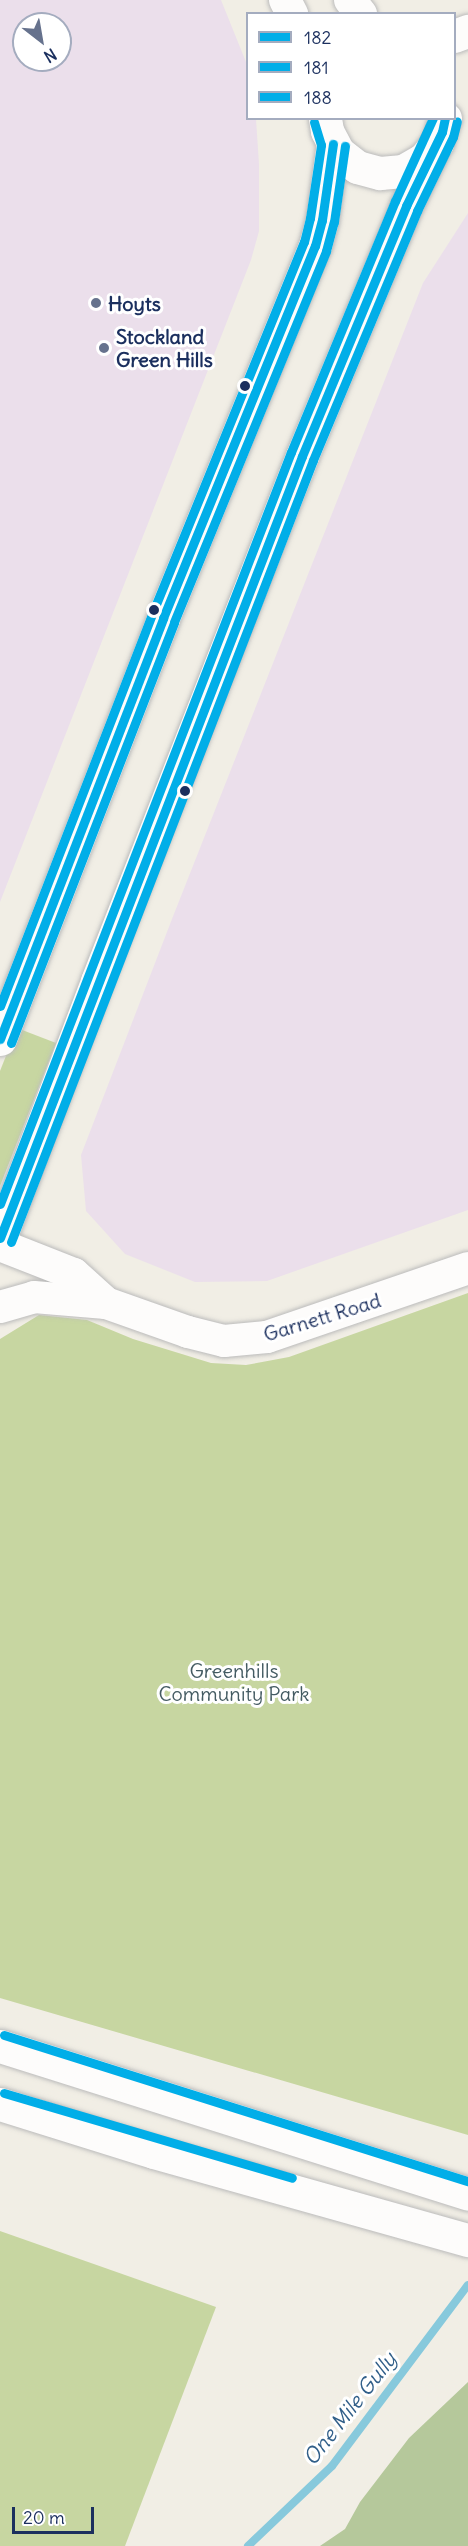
<!DOCTYPE html>
<style>
body{margin:0}
#map{position:relative;width:468px;height:2546px;overflow:hidden;background:#f1eee5;font-family:Delius,sans-serif}
div>[style]{position:absolute}
.built>*{inset:0;background:#ebdfeb}
.green>*{inset:0;background:#c7d6a1}
.forest>*{inset:0;background:#b5c89b}
.stream>*{height:8px;margin:-4px;padding:0 4px;transform-origin:4px;border-radius:4px;background:#87c9dc}
.roads{filter:drop-shadow(0 0 2px #bbb) drop-shadow(0 0 2px #bbb)}
.minor>*{height:32px;margin:-16px;padding:0 16px;transform-origin:16px;border-radius:16px;background:#fdfcfb}
.major>*{height:33px;margin:-16.5px;padding:0 16.5px;transform-origin:16.5px;border-radius:16.5px;background:#fdfcfb}
.highway>*{height:33px;margin:-16.5px;padding:0 16.5px;transform-origin:16.5px;border-radius:16.5px;background:#fdfcfb}
.bus-1>*{height:9px;margin:-4.5px;padding:0 4.5px;transform-origin:4.5px;border-radius:4.5px;background:#01aee8}
.bus-2>*{height:9px;margin:-4.5px;padding:0 4.5px;transform-origin:4.5px;border-radius:4.5px;background:#01aee8}
.bus-3>*{height:9px;margin:-4.5px;padding:0 4.5px;transform-origin:4.5px;border-radius:4.5px;background:#01aee8}
.dots>*{width:16px;height:16px;translate:-50% -50%;box-sizing:border-box;border:3px solid #fff;border-radius:50%}
span{translate:-50% -50%;white-space:nowrap;text-align:center;line-height:1.15;-webkit-text-stroke:6px #fff;paint-order:stroke}
.poi-label{font-size:20px;color:#1b2f5e;font-weight:700}
.left{translate:0 -50%;text-align:left}
.street-label{font-size:20px;color:#1b2f5e}
.park-label{font-size:20px;color:#445b62}
.water-label{font-size:21px;color:#315f89;font-style:italic}
.legend{position:absolute;left:246px;top:12px;width:210px;height:108px;box-sizing:border-box;background:#fff;border:2px solid #a4acbf;margin:0;padding:8px 10px;list-style:none;font-size:18px;color:#1b2f5e}
.legend li{display:flex;align-items:center;gap:12px;height:30px}
.legend b{width:30px;border:2px solid #a4acbf}
.north{position:absolute;left:12px;top:12px;width:60px;height:60px;box-sizing:border-box;background:#fff;border:2px solid #a4acbf;border-radius:50%;rotate:149deg;font-size:16px;font-weight:700;line-height:24px;text-align:center;color:#1b2f5e}
.north::after{content:'';display:block;margin:auto;width:21px;height:27px;background:#66728d;clip-path:polygon(50% 0,100% 100%,50% 72%,0 100%)}
.scale{position:absolute;left:12px;top:2507px;width:82px;height:27px;box-sizing:border-box;border:3px solid #1b2f5e;border-top:0;padding-left:8px;font-size:18px;line-height:21px;white-space:nowrap;color:#1b2f5e;-webkit-text-stroke:4px #fff;paint-order:stroke}
</style>
<div id="map">
<div class="built">
<div style="clip-path:polygon(evenodd,0 0,221px 0,246px 62px,248px 118px,256px 119px,259px 164px,259px 231px,251px 260px,0 902px,0 0,24px 24px,60px 24px,60px 60px,24px 60px,24px 24px)"></div>
<div style="clip-path:polygon(468px 213px,468px 1210px,267px 1281px,195px 1282px,125px 1254px,86px 1211px,81px 1155px,172px 919px,423px 283px)"></div>
</div>
<div class="green">
<div style="clip-path:polygon(17px 1028px,56px 1043px,0 1186px,0 1071px)"></div>
<div style="clip-path:polygon(468px 1293px,468px 2135px,0 1998px,0 1339px,39px 1315px,87px 1320px,133px 1339px,211px 1363px,246px 1365px,289px 1357px)"></div>
<div style="clip-path:polygon(0 2231px,216px 2307px,125px 2546px,0 2546px)"></div>
</div>
<div class="forest">
<div style="clip-path:polygon(468px 2382px,468px 2546px,320px 2546px,345px 2529px,360px 2502px,409px 2438px)"></div>
</div>
<div class="stream">
<div style="left:248px;top:2546px;width:116px;rotate:-43.6deg"></div>
<div style="left:332px;top:2466px;width:226px;rotate:-53.1deg"></div>
</div>
<div class="roads">
<div class="minor">
<div style="left:285px;top:0;width:16px;rotate:63deg"></div>
<div style="left:350px;top:0;width:18px;rotate:52deg"></div>
<div style="left:0;top:1245px;width:79px;rotate:21.4deg"></div>
<div style="left:74px;top:1274px;width:43px;rotate:42.2deg"></div>
<div style="left:0;top:1307px;width:35px;rotate:-16deg"></div>
<div style="left:34px;top:1297px;width:72px;rotate:4.8deg"></div>
<div style="left:106px;top:1303px;width:87px;rotate:19.5deg"></div>
<div style="left:188px;top:1332px;width:37px;rotate:14deg"></div>
<div style="left:224px;top:1341px;width:43px;rotate:-5.3deg"></div>
<div style="left:267px;top:1337px;width:213px;rotate:-18.9deg"></div>
</div>
<div class="major">
<div style="left:454px;top:36px;width:15px;rotate:-20deg"></div>
<div style="left:325px;top:118px;width:13px;rotate:81deg"></div>
<div style="left:327px;top:131px;width:24px;rotate:62deg"></div>
<div style="left:338px;top:152px;width:24px;rotate:38deg"></div>
<div style="left:357px;top:167px;width:24px;rotate:15deg"></div>
<div style="left:380px;top:173px;width:23px;rotate:-5deg"></div>
<div style="left:403px;top:171px;width:24px;rotate:-30deg"></div>
<div style="left:424px;top:159px;width:21px;rotate:-51deg"></div>
<div style="left:437px;top:143px;width:26px;rotate:-72deg"></div>
<div style="left:0;top:1039px;width:451px;rotate:-68.8deg"></div>
<div style="left:163px;top:618px;width:402px;rotate:-67.8deg"></div>
<div style="left:315px;top:246px;width:27px;rotate:-75deg"></div>
<div style="left:322px;top:220px;width:77px;rotate:-81.8deg"></div>
<div style="left:0;top:1238px;width:275px;rotate:-69.3deg"></div>
<div style="left:97px;top:981px;width:564px;rotate:-68.67deg"></div>
<div style="left:302px;top:456px;width:271px;rotate:-67.4deg"></div>
<div style="left:406px;top:206px;width:62px;rotate:-64.3deg"></div>
</div>
<div class="highway">
<div style="left:0;top:2046px;width:491px;rotate:17.5deg"></div>
<div style="left:0;top:2104px;width:161px;rotate:17.3deg"></div>
<div style="left:154px;top:2152px;width:326px;rotate:15.7deg"></div>
</div>
</div>
<div class="bus-1">
<div style="left:0;top:1039px;width:451px;rotate:-68.8deg"></div>
<div style="left:163px;top:618px;width:402px;rotate:-67.8deg"></div>
<div style="left:315px;top:246px;width:27px;rotate:-75deg"></div>
<div style="left:322px;top:220px;width:77px;rotate:-81.8deg"></div>
<div style="left:0;top:1238px;width:838px;rotate:-68.88deg"></div>
<div style="left:302px;top:456px;width:271px;rotate:-67.4deg"></div>
<div style="left:406px;top:206px;width:82px;rotate:-64.1deg"></div>
<div style="left:442px;top:132px;width:14px;rotate:-78deg"></div>
</div>
<div class="bus-2">
<div style="left:11px;top:1043px;width:451px;rotate:-68.8deg"></div>
<div style="left:174px;top:622px;width:401px;rotate:-67.7deg"></div>
<div style="left:326px;top:251px;width:30px;rotate:-75deg"></div>
<div style="left:334px;top:222px;width:77px;rotate:-81.8deg"></div>
<div style="left:11px;top:1242px;width:838px;rotate:-68.88deg"></div>
<div style="left:313px;top:460px;width:270px;rotate:-67.3deg"></div>
<div style="left:417px;top:211px;width:82px;rotate:-64.1deg"></div>
<div style="left:453px;top:137px;width:16px;rotate:-76deg"></div>
</div>
<div class="bus-3">
<div style="left:0;top:1006px;width:420px;rotate:-68.8deg"></div>
<div style="left:152px;top:614px;width:402px;rotate:-67.8deg"></div>
<div style="left:304px;top:242px;width:25px;rotate:-76deg"></div>
<div style="left:310px;top:218px;width:74px;rotate:-81.4deg"></div>
<div style="left:321px;top:145px;width:24px;rotate:-107deg"></div>
<div style="left:0;top:1204px;width:806px;rotate:-68.85deg"></div>
<div style="left:291px;top:452px;width:272px;rotate:-67.5deg"></div>
<div style="left:395px;top:201px;width:91px;rotate:-65.4deg"></div>
<div style="left:4px;top:2035px;width:486px;rotate:17.5deg"></div>
<div style="left:4px;top:2093px;width:300px;rotate:16.4deg"></div>
</div>
<div class="dots">
<div style="left:96px;top:303px;background:#66728d"></div>
<div style="left:104px;top:348px;background:#66728d"></div>
<div style="left:245px;top:386px;background:#1b2f5e"></div>
<div style="left:154px;top:610px;background:#1b2f5e"></div>
<div style="left:185px;top:791px;background:#1b2f5e"></div>
</div>
<div class="poi-label">
<span class="left" style="left:108px;top:303px">Hoyts</span>
<span class="left" style="left:116px;top:348px">Stockland<br>Green Hills</span>
</div>
<div class="street-label">
<span style="left:322px;top:1317px;rotate:-17deg">Garnett Road</span>
</div>
<div class="park-label">
<span style="left:234px;top:1682px">Greenhills<br>Community Park</span>
</div>
<div class="water-label">
<span style="left:350px;top:2409px;rotate:-52deg">One Mile Gully</span>
</div>
<ul class="legend">
<li><b style="height:8px;background:#01aee8"></b>182</li>
<li><b style="height:8px;background:#01aee8"></b>181</li>
<li><b style="height:8px;background:#01aee8"></b>188</li>
</ul>
<div class="north">N</div>
<div class="scale">20 m</div>
</div>
